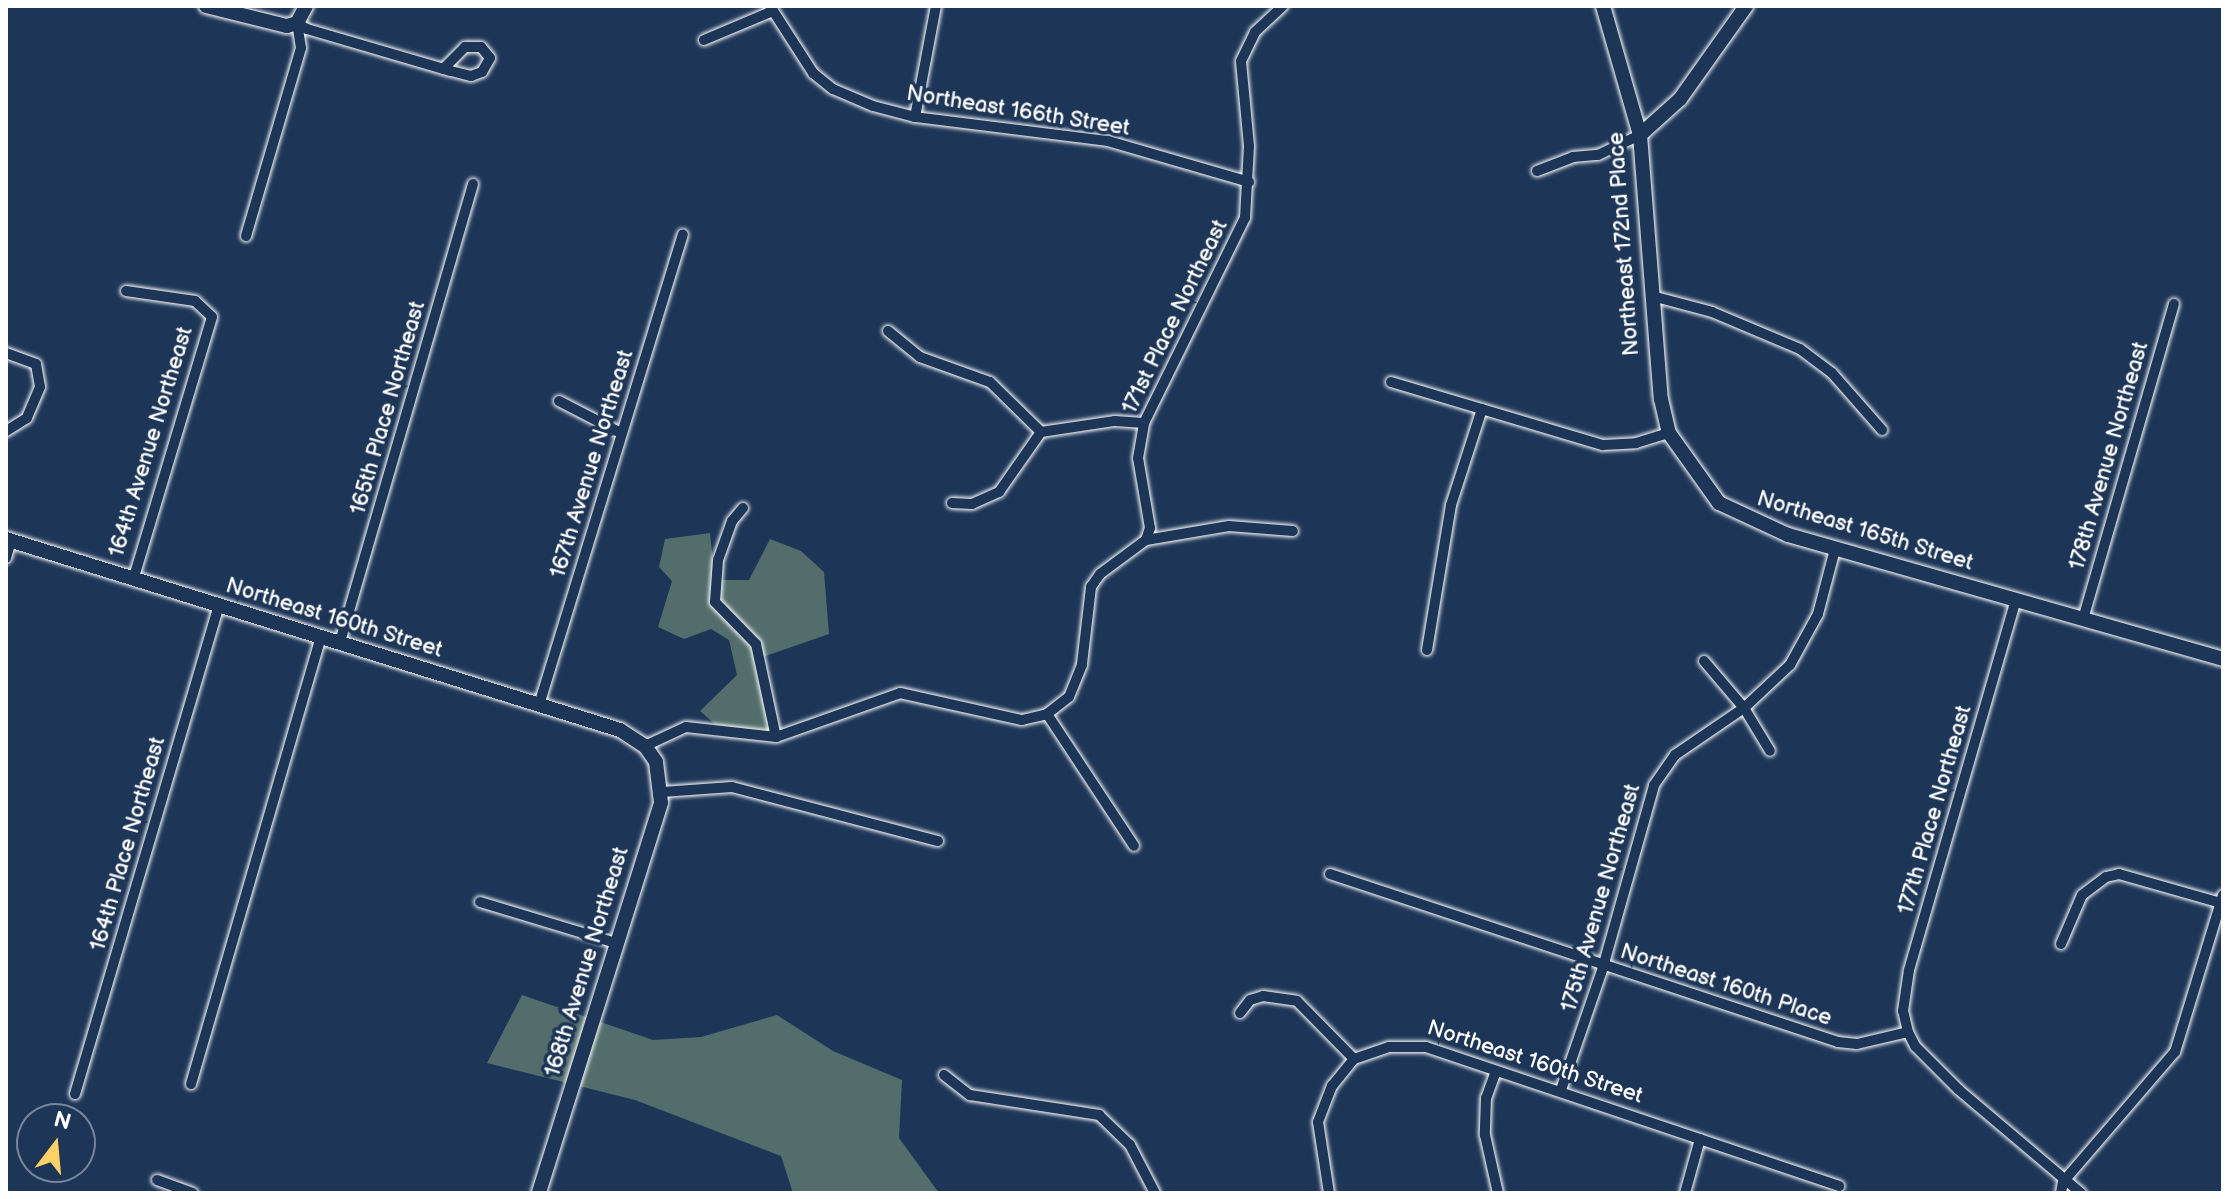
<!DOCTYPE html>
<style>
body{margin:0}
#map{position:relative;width:2229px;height:1199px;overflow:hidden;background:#1d3557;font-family:"Balsamiq Sans",sans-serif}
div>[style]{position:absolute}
.green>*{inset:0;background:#526d6b}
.roads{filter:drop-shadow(0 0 2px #fff) drop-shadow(0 0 2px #fff)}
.street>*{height:10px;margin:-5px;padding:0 5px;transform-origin:5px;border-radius:5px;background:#1d3557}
.secondary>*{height:14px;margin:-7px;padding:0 7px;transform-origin:7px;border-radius:7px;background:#1d3557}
span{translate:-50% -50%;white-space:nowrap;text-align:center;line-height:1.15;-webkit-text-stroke:7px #1d3557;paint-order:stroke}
.street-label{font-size:22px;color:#fff}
.frame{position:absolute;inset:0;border:8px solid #fff;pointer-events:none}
.north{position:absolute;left:16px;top:1103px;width:80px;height:80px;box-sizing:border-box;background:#1d3557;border:2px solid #77869a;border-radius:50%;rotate:16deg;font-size:22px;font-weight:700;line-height:32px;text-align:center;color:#fff}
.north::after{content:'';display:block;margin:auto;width:28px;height:36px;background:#ffd166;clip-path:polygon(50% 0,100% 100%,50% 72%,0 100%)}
</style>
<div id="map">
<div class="green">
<div style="clip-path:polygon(710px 533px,715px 580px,749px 580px,770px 539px,801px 551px,824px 572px,829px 634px,760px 658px,776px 737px,722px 730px,700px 711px,737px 675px,729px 640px,711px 629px,684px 639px,658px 627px,672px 581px,659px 567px,665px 539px)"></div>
<div style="clip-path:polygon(522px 995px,653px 1040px,701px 1037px,777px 1015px,833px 1051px,902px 1080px,899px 1138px,939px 1193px,793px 1193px,781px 1156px,635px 1100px,487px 1063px)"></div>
</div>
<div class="roads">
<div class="street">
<div style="left:770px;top:6px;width:80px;rotate:57.3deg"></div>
<div style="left:813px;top:73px;width:26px;rotate:39deg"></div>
<div style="left:833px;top:89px;width:43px;rotate:23deg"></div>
<div style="left:873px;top:106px;width:43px;rotate:14.7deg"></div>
<div style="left:915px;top:117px;width:194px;rotate:7.1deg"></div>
<div style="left:1108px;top:141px;width:147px;rotate:16.2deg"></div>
<div style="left:297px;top:23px;width:12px;rotate:31deg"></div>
<div style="left:307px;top:29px;width:150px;rotate:16.3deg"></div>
<div style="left:451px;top:71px;width:21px;rotate:14deg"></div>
<div style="left:471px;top:76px;width:12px;rotate:-20deg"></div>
<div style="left:482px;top:72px;width:16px;rotate:-60deg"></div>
<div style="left:490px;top:58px;width:14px;rotate:-129deg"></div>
<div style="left:481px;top:47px;width:16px;rotate:180deg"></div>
<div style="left:465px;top:47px;width:31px;rotate:135deg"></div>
<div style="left:704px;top:40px;width:75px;rotate:-22.8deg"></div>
<div style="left:915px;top:117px;width:113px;rotate:-79.3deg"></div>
<div style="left:1537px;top:171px;width:39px;rotate:-21deg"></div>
<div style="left:1573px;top:157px;width:25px;rotate:-5deg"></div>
<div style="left:1598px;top:155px;width:47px;rotate:-25.5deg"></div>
<div style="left:246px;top:236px;width:196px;rotate:-73.7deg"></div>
<div style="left:301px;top:48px;width:25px;rotate:-99deg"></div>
<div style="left:126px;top:291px;width:70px;rotate:8.2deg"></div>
<div style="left:195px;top:301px;width:23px;rotate:43deg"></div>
<div style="left:212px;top:317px;width:271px;rotate:106.7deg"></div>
<div style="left:1652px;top:296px;width:62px;rotate:14.9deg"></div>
<div style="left:1712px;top:312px;width:95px;rotate:22.8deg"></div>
<div style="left:1800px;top:349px;width:40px;rotate:37deg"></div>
<div style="left:1832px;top:373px;width:76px;rotate:48.7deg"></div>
<div style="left:888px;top:331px;width:41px;rotate:39.1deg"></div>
<div style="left:920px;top:357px;width:74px;rotate:19.7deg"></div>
<div style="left:990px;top:382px;width:71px;rotate:44.4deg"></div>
<div style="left:1041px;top:432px;width:75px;rotate:-8.5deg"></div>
<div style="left:1115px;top:421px;width:29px;rotate:4deg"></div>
<div style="left:6px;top:353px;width:32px;rotate:20deg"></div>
<div style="left:36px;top:364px;width:23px;rotate:80deg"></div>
<div style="left:40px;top:387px;width:34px;rotate:113deg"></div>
<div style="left:27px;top:418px;width:25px;rotate:148deg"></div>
<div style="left:1391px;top:382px;width:221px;rotate:16.6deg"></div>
<div style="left:1603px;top:445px;width:33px;rotate:-3deg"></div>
<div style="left:1636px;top:443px;width:34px;rotate:-17deg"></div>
<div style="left:559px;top:401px;width:68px;rotate:27.3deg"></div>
<div style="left:952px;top:503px;width:20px;rotate:3deg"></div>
<div style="left:972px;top:504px;width:30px;rotate:-24deg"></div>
<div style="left:999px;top:492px;width:73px;rotate:-55deg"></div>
<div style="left:743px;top:508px;width:17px;rotate:130deg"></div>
<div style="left:732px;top:521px;width:41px;rotate:109.7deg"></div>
<div style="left:718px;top:560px;width:42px;rotate:94.1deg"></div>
<div style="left:715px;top:602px;width:59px;rotate:45.7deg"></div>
<div style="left:756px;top:644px;width:95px;rotate:77.9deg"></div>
<div style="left:1146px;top:540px;width:84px;rotate:-9.6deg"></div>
<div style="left:1229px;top:526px;width:64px;rotate:4.5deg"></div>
<div style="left:6px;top:558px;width:19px;rotate:-74deg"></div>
<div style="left:2083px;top:619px;width:328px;rotate:-73.9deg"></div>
<div style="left:340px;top:642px;width:477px;rotate:-73.8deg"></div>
<div style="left:1427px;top:650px;width:147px;rotate:-80.6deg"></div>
<div style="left:1451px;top:505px;width:101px;rotate:-72.1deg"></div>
<div style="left:1704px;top:661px;width:62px;rotate:49.6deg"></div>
<div style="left:1744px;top:708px;width:50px;rotate:58.8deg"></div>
<div style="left:539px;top:705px;width:492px;rotate:-73deg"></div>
<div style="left:1047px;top:714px;width:158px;rotate:56.6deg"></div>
<div style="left:645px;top:746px;width:45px;rotate:-24.9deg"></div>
<div style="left:686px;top:727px;width:91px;rotate:6.3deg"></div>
<div style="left:776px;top:737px;width:132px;rotate:-19.5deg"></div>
<div style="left:900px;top:693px;width:125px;rotate:12.5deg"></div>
<div style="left:1022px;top:720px;width:26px;rotate:-13deg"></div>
<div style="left:1047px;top:714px;width:28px;rotate:-38deg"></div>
<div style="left:1069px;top:697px;width:35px;rotate:-68deg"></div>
<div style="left:1082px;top:664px;width:78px;rotate:-83.3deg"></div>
<div style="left:1091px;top:587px;width:16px;rotate:-55deg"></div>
<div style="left:1100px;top:574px;width:57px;rotate:-36.5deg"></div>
<div style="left:1146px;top:540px;width:13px;rotate:-72deg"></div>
<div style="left:1150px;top:528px;width:71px;rotate:-99.7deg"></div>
<div style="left:1138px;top:458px;width:36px;rotate:-80deg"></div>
<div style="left:1144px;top:423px;width:229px;rotate:-63.8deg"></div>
<div style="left:1245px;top:218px;width:72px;rotate:-86.8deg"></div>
<div style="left:1249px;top:146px;width:85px;rotate:-95.4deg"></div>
<div style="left:1241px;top:61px;width:32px;rotate:-64deg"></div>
<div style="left:1255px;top:32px;width:38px;rotate:-43deg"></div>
<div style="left:662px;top:792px;width:70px;rotate:-4.1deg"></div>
<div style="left:732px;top:787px;width:213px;rotate:14.7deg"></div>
<div style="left:1330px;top:874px;width:535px;rotate:18.3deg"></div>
<div style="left:1838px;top:1042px;width:19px;rotate:6deg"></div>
<div style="left:1857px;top:1044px;width:52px;rotate:-13.2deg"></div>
<div style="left:1908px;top:1032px;width:16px;rotate:63deg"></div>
<div style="left:1915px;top:1046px;width:62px;rotate:45deg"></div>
<div style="left:1959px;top:1090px;width:160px;rotate:40.2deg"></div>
<div style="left:480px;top:902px;width:142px;rotate:16.8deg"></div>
<div style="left:2061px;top:944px;width:53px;rotate:-66.8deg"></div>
<div style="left:2082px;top:895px;width:30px;rotate:-37deg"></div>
<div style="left:2106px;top:877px;width:13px;rotate:-13deg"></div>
<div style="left:2119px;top:874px;width:106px;rotate:15.9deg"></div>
<div style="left:1240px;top:1013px;width:16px;rotate:-52deg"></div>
<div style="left:1250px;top:1000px;width:14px;rotate:-17deg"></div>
<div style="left:1263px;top:996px;width:34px;rotate:8deg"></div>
<div style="left:1297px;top:1001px;width:81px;rotate:45.5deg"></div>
<div style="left:1354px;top:1059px;width:37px;rotate:-19deg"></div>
<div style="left:1389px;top:1047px;width:37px"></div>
<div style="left:1426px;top:1047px;width:436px;rotate:18.6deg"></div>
<div style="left:1908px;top:1032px;width:22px;rotate:-103deg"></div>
<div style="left:1903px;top:1011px;width:41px;rotate:-81.7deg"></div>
<div style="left:1909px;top:970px;width:386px;rotate:-73.9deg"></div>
<div style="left:1496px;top:1071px;width:29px;rotate:110deg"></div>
<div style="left:1486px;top:1098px;width:37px;rotate:92deg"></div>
<div style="left:1485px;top:1135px;width:59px;rotate:77.4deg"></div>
<div style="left:944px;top:1075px;width:33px;rotate:38deg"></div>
<div style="left:970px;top:1095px;width:131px;rotate:8.8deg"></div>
<div style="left:1099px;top:1115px;width:43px;rotate:44.1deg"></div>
<div style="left:1130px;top:1145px;width:54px;rotate:62.5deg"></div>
<div style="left:191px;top:1084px;width:466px;rotate:-73.8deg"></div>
<div style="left:1561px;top:1090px;width:130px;rotate:-71.1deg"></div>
<div style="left:1603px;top:967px;width:189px;rotate:-74.3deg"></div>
<div style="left:1654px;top:785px;width:37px;rotate:-55deg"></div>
<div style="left:1675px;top:755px;width:83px;rotate:-34.3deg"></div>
<div style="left:1744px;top:708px;width:63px;rotate:-43.1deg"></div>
<div style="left:1790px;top:665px;width:58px;rotate:-61.2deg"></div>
<div style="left:1818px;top:614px;width:67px;rotate:-75.3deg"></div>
<div style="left:75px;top:1094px;width:510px;rotate:-73.59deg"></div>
<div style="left:157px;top:1180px;width:38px;rotate:20deg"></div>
<div style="left:1329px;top:1193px;width:72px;rotate:-98.8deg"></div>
<div style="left:1318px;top:1122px;width:39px;rotate:-69deg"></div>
<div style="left:1332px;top:1086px;width:35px;rotate:-51deg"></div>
<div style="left:1685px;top:1193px;width:56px;rotate:-74.5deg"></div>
<div style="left:2061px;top:1193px;width:11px;rotate:-80deg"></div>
<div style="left:2063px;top:1182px;width:172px;rotate:-49.3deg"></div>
<div style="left:2175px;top:1052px;width:164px;rotate:-73deg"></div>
</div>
<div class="secondary">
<div style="left:206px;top:6px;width:83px;rotate:13.9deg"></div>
<div style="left:287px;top:26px;width:10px;rotate:-17deg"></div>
<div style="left:297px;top:23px;width:19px;rotate:-62deg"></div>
<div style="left:1603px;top:6px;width:134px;rotate:74deg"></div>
<div style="left:1640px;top:135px;width:265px;rotate:85.5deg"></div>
<div style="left:1661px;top:399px;width:35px;rotate:77deg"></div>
<div style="left:1669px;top:433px;width:86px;rotate:54.5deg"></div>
<div style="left:1719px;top:503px;width:76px;rotate:24.9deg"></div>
<div style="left:1788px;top:535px;width:452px;rotate:15.9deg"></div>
<div style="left:1640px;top:135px;width:54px;rotate:-42deg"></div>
<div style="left:1680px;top:99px;width:114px;rotate:-54.6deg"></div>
<div style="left:6px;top:539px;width:643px;rotate:17.28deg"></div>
<div style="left:620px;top:730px;width:30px;rotate:33deg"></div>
<div style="left:645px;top:746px;width:19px;rotate:55deg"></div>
<div style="left:656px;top:762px;width:41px;rotate:83deg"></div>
<div style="left:661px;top:803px;width:409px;rotate:107.4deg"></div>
</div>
</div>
<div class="street-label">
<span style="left:1018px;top:111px;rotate:9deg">Northeast 166th Street</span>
<span style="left:1624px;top:244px;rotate:-94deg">Northeast 172nd Place</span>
<span style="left:1175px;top:317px;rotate:-64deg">171st Place Northeast</span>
<span style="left:388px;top:408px;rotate:-74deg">165th Place Northeast</span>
<span style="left:151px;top:442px;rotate:-73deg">164th Avenue Northeast</span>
<span style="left:2109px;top:456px;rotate:-74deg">178th Avenue Northeast</span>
<span style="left:592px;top:464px;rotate:-73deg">167th Avenue Northeast</span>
<span style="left:1865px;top:531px;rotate:17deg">Northeast 165th Street</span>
<span style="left:334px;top:618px;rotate:17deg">Northeast 160th Street</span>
<span style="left:1935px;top:810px;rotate:-74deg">177th Place Northeast</span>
<span style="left:128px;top:844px;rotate:-74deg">164th Place Northeast</span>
<span style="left:1601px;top:898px;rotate:-74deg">175th Avenue Northeast</span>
<span style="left:587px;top:962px;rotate:-73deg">168th Avenue Northeast</span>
<span style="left:1726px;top:985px;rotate:18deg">Northeast 160th Place</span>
<span style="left:1535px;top:1062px;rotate:18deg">Northeast 160th Street</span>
</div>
<div class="frame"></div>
<div class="north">N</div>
</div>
